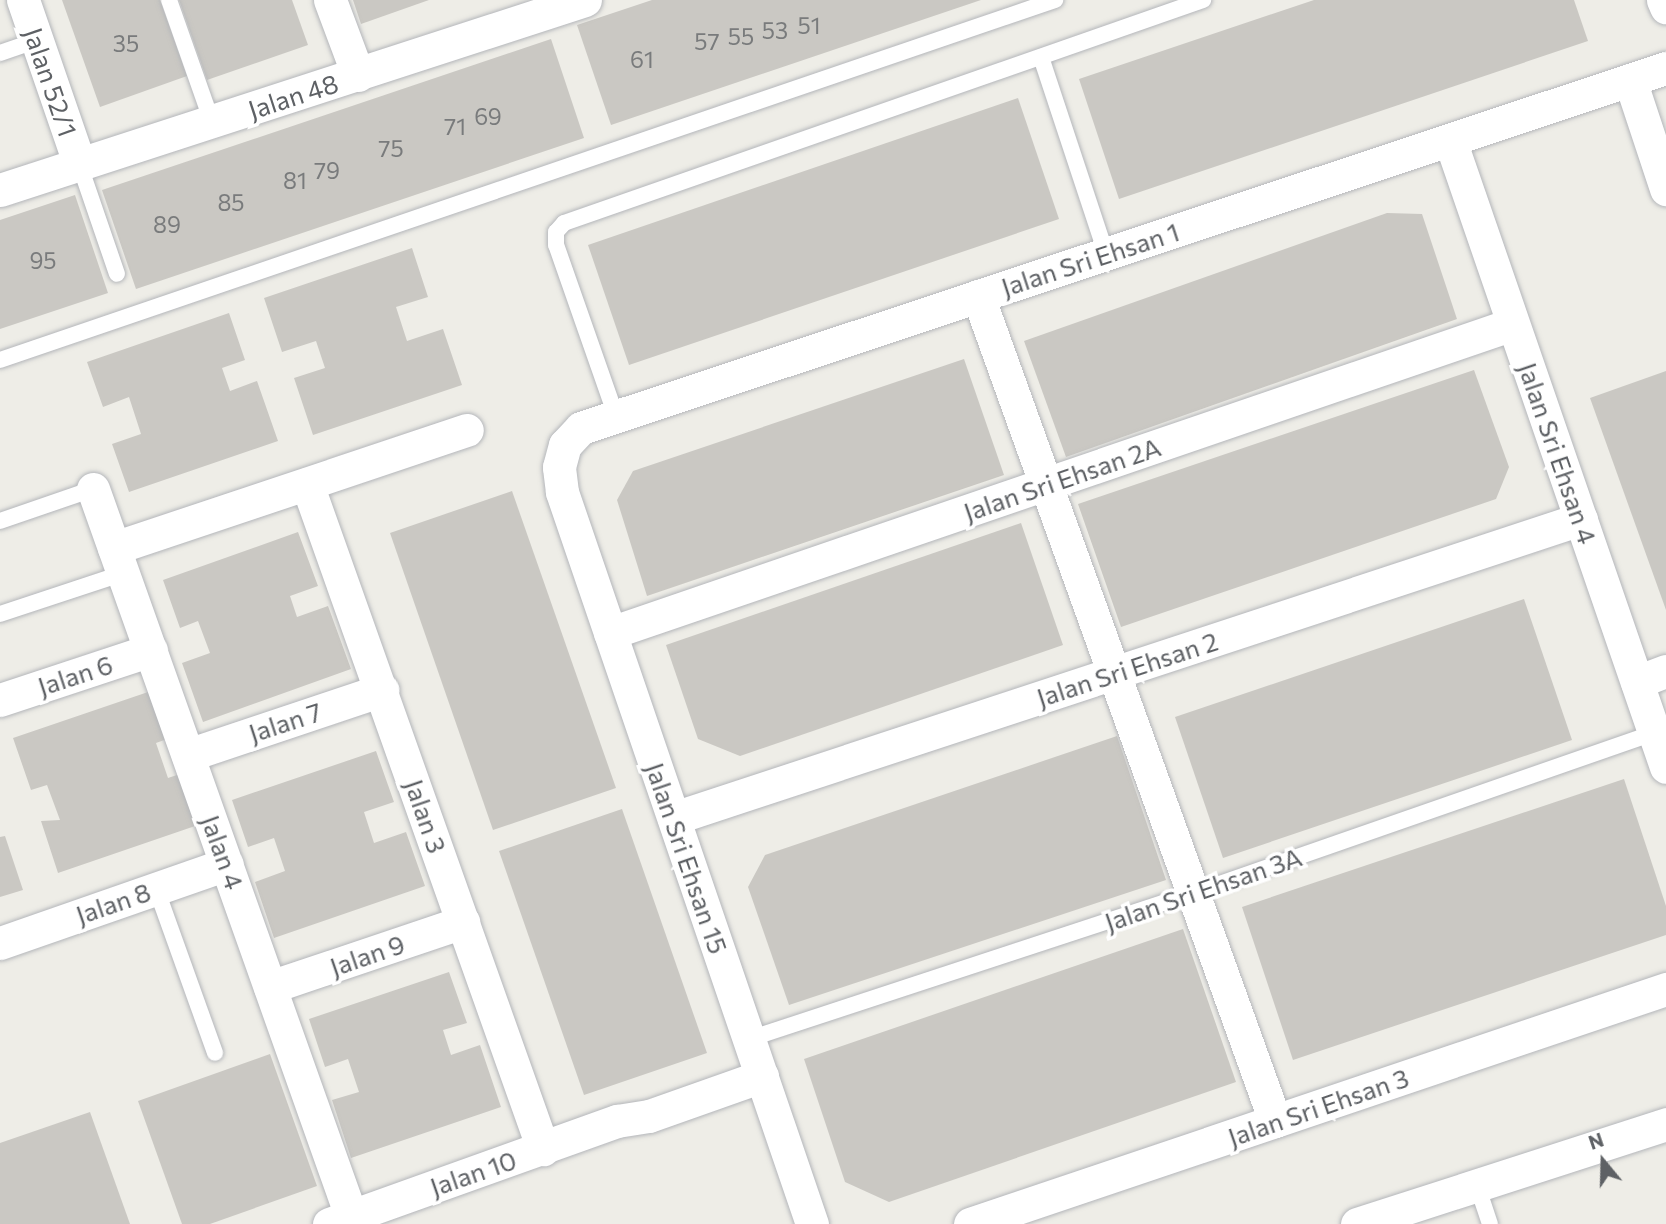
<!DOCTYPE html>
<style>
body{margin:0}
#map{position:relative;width:1666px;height:1224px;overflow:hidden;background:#eeede7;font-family:Commissioner,sans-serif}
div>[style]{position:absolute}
.building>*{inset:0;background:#cac8c3}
.roads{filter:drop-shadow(0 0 2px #b4b6ba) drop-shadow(0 0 2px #b4b6ba)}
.service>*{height:16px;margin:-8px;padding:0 8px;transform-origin:8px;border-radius:8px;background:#fff}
.minor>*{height:33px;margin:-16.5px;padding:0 16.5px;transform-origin:16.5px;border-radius:16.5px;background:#fff}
span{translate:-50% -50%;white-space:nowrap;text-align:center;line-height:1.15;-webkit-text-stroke:7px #fff;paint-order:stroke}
.number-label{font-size:23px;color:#797b7c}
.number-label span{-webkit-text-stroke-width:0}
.street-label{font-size:26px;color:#5e6165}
.north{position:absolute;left:1568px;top:1126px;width:70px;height:70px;-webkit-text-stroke:5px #fff;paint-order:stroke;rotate:341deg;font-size:19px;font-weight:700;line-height:28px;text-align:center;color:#5e6165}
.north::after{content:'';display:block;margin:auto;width:24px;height:32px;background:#5e6165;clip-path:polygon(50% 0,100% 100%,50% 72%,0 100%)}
</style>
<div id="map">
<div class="building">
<div style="clip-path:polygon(62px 0,160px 0,187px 76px,100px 107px)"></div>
<div style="clip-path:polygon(179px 0,292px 0,308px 45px,207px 80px)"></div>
<div style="clip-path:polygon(353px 0,429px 0,361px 24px)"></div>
<div style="clip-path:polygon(652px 0,981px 0,611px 125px,577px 25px)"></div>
<div style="clip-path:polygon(1314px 0,1574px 0,1588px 41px,1119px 199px,1079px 79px)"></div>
<div style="clip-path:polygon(551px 39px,584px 138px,136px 289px,102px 190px)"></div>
<div style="clip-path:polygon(1018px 98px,1059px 219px,629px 365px,588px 245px)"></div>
<div style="clip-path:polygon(75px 195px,108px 293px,0 329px,0 220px)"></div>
<div style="clip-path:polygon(1387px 213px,1422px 214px,1457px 319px,1066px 457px,1024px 341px)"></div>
<div style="clip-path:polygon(412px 248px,428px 297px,396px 307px,407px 341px,443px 329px,462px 385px,313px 435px,294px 378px,325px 368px,316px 341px,282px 352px,264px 298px)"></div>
<div style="clip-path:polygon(229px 313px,245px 360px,222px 368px,230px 391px,257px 381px,278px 441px,129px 492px,112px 444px,141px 434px,129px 397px,103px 407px,87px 362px)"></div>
<div style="clip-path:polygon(964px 359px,1004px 475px,647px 596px,617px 500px,633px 471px)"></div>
<div style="clip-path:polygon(1474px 370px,1509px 467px,1496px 499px,1121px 627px,1078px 504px)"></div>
<div style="clip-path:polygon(1666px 371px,1666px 610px,1590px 398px)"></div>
<div style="clip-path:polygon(512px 491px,616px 788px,493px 830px,390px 533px)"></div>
<div style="clip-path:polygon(1021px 523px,1063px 645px,740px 756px,698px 739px,666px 645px)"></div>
<div style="clip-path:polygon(298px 532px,318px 586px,290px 596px,297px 617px,328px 606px,351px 669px,203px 722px,182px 663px,210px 653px,198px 621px,180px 628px,163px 580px)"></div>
<div style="clip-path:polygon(1524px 599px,1572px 740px,1223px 858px,1175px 717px)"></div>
<div style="clip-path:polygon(151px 691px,167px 739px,156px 743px,168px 778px,180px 774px,198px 825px,58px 873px,41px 821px,60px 820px,47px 785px,31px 790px,13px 738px)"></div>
<div style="clip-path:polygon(1117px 736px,1166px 880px,789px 1005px,748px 887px,765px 855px)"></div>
<div style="clip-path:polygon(376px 751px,394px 802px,364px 812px,374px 843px,406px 832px,425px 886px,274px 938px,255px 882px,285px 871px,274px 838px,248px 847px,232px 800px)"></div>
<div style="clip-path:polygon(1624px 779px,1666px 906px,1666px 935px,1293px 1060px,1242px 907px)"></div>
<div style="clip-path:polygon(622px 809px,707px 1053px,584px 1095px,499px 851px)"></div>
<div style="clip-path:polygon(5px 836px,23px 890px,0 897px,0 837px)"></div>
<div style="clip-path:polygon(1183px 929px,1236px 1082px,889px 1202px,845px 1182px,804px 1059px)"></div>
<div style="clip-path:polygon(449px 972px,467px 1023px,443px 1030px,451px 1055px,480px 1045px,501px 1107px,351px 1158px,332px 1100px,359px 1092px,348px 1059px,325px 1067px,309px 1019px)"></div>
<div style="clip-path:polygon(270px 1054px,317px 1186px,210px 1224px,182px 1224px,138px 1101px)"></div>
<div style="clip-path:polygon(90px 1112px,130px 1224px,0 1224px,0 1143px)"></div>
</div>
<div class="roads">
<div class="service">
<div style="left:169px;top:0;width:129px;rotate:70.6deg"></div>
<div style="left:0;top:53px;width:39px;rotate:-19deg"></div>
<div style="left:1041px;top:57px;width:206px;rotate:71.7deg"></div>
<div style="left:79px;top:163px;width:117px;rotate:71.1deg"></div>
<div style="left:0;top:360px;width:1115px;rotate:-18.84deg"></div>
<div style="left:616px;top:416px;width:181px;rotate:-109.3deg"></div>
<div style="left:556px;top:245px;width:13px;rotate:-90deg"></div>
<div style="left:556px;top:232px;width:12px;rotate:-48deg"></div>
<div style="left:564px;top:223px;width:677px;rotate:-19.24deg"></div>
<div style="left:0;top:521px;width:98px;rotate:-19deg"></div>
<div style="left:0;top:614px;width:131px;rotate:-18.3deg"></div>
<div style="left:156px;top:888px;width:175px;rotate:70.3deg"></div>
<div style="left:749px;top:1039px;width:468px;rotate:-18.2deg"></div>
<div style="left:1194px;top:893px;width:487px;rotate:-19.2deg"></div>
<div style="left:1477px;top:1185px;width:41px;rotate:71.6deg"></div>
</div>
<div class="minor">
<div style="left:23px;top:0;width:172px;rotate:71deg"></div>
<div style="left:330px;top:0;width:80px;rotate:69.5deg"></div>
<div style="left:1663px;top:0;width:8px;rotate:67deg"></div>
<div style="left:1630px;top:80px;width:115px;rotate:71.7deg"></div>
<div style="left:1450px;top:140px;width:663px;rotate:70.99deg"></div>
<div style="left:0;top:190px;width:615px;rotate:-17.99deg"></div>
<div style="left:978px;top:296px;width:877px;rotate:70.2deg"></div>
<div style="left:307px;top:484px;width:706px;rotate:70.46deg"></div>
<div style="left:93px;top:489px;width:771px;rotate:70.46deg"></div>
<div style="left:114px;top:548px;width:372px;rotate:-18.5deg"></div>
<div style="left:610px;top:633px;width:954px;rotate:-18.89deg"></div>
<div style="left:1637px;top:682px;width:31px;rotate:-21deg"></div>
<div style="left:0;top:700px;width:159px;rotate:-18.3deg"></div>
<div style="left:188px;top:755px;width:205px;rotate:-18.5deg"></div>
<div style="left:674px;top:818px;width:955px;rotate:-18.25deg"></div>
<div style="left:0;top:943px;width:240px;rotate:-19.2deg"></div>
<div style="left:270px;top:987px;width:204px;rotate:-18.6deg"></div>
<div style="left:329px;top:1224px;width:306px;rotate:-19.7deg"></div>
<div style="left:617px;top:1121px;width:32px;rotate:-9deg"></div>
<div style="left:649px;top:1116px;width:120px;rotate:-19.5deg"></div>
<div style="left:812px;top:1224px;width:774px;rotate:-108.86deg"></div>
<div style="left:562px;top:492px;width:25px;rotate:-97deg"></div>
<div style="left:559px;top:467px;width:23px;rotate:-75deg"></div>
<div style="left:565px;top:445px;width:23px;rotate:-47deg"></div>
<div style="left:581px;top:428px;width:1143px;rotate:-18.36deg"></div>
<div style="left:970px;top:1224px;width:735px;rotate:-18.66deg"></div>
<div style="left:1357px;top:1224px;width:325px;rotate:-17.9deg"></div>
</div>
</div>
<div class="number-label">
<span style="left:809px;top:25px">51</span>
<span style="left:775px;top:30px">53</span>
<span style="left:741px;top:36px">55</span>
<span style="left:707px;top:41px">57</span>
<span style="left:126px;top:43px">35</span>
<span style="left:642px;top:59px">61</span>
<span style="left:488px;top:116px">69</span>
<span style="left:455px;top:126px">71</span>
<span style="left:391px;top:148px">75</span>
<span style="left:327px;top:170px">79</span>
<span style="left:295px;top:180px">81</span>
<span style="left:231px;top:202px">85</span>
<span style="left:167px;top:224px">89</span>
<span style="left:43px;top:260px">95</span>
</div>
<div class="street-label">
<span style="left:51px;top:82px;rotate:71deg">Jalan 52/1</span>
<span style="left:293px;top:96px;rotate:-18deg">Jalan 48</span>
<span style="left:1090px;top:259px;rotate:-18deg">Jalan Sri Ehsan 1</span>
<span style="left:1558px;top:453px;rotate:71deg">Jalan Sri Ehsan 4</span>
<span style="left:1062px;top:479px;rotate:-19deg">Jalan Sri Ehsan 2A</span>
<span style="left:1127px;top:669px;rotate:-18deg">Jalan Sri Ehsan 2</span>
<span style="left:75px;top:675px;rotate:-18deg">Jalan 6</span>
<span style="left:285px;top:722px;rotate:-18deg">Jalan 7</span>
<span style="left:426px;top:816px;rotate:71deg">Jalan 3</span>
<span style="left:223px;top:852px;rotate:70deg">Jalan 4</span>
<span style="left:687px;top:858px;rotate:71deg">Jalan Sri Ehsan 15</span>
<span style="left:1203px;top:889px;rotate:-19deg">Jalan Sri Ehsan 3A</span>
<span style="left:113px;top:903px;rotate:-19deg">Jalan 8</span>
<span style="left:367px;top:955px;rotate:-19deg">Jalan 9</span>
<span style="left:1318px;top:1107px;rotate:-19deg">Jalan Sri Ehsan 3</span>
<span style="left:473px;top:1173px;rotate:-19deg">Jalan 10</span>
</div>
<div class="north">N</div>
</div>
